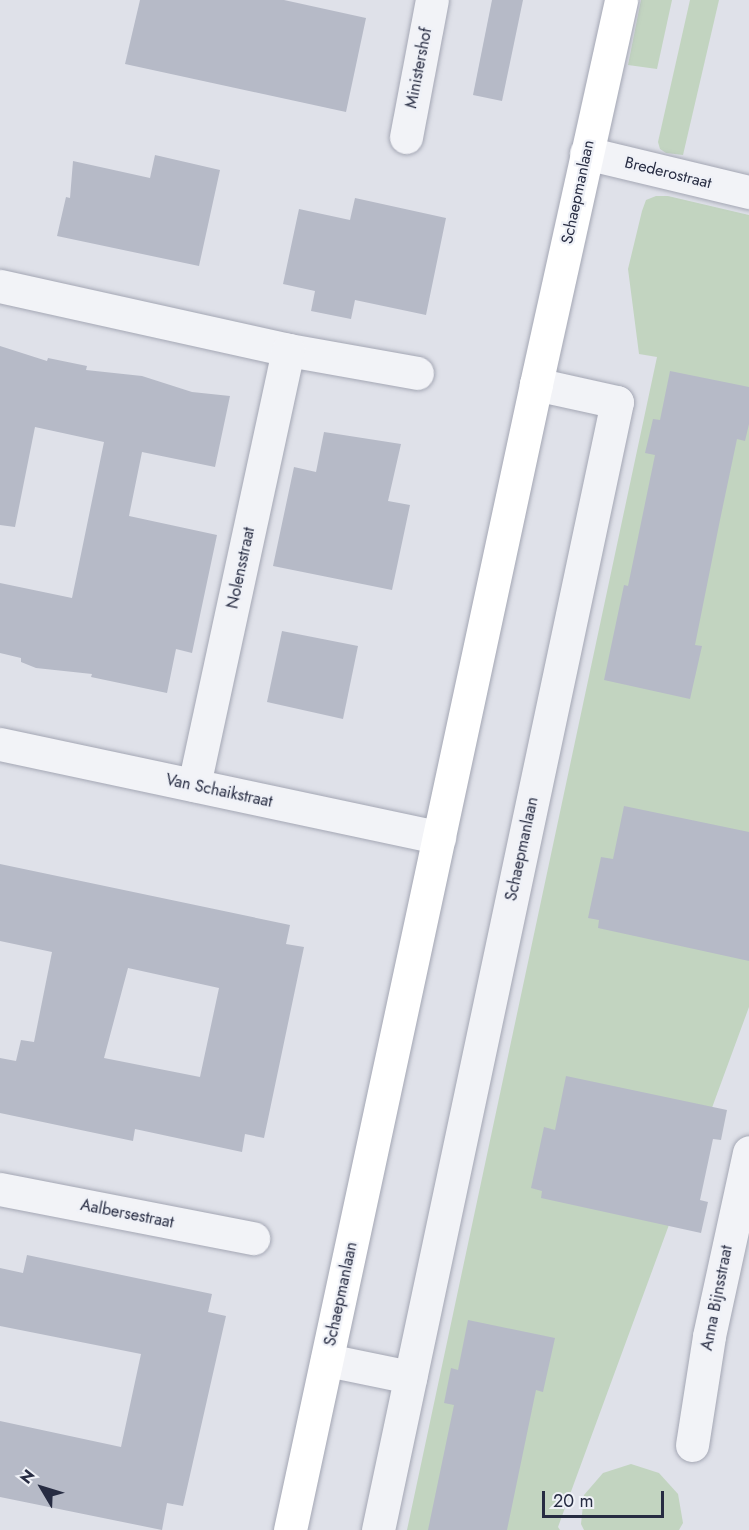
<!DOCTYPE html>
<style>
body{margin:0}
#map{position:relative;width:749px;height:1530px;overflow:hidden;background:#dfe1e9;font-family:Jost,sans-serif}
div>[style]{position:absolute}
.green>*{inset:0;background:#c2d4c0}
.building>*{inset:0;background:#b6bac7}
.roads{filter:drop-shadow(0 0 2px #a4a7b4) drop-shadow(0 0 2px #a4a7b4)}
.street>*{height:33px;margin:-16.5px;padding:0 16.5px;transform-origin:16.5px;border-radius:16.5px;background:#f2f3f7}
.secondary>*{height:33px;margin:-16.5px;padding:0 16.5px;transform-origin:16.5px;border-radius:16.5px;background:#fff}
span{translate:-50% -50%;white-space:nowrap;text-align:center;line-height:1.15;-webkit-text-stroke:4.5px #eff1f7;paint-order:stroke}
.street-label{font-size:16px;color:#272c42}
.north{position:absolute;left:12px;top:1458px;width:60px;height:60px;-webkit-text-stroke:4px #eff1f7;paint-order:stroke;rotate:308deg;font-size:16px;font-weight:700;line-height:24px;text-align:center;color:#272c42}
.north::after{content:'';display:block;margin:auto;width:21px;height:27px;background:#272c42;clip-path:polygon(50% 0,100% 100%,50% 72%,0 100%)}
.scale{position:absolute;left:542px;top:1491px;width:122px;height:27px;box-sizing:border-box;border:3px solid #272c42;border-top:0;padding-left:8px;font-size:18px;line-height:21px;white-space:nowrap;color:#272c42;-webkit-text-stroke:4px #eff1f7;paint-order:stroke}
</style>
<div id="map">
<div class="green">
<div style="clip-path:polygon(641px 0,672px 0,657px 69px,628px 65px)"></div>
<div style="clip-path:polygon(690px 0,719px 0,683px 155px,666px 153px,660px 149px,658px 142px)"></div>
<div style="clip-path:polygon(656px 196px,668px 196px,749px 215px,749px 1007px,558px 1527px,560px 1530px,407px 1530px,657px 357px,639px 354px,628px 269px,642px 211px,646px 200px)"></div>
<div style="clip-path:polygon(631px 1464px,659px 1473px,678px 1494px,683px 1523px,679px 1530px,584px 1530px,581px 1524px,584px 1495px,603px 1473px)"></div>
</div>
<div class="building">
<div style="clip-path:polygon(140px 0,284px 0,366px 18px,346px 112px,125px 64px)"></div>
<div style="clip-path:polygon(492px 0,523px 0,502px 101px,473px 95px)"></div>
<div style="clip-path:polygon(155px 155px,220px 170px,199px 266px,57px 236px,66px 197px,70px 198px,73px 161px,150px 178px)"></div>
<div style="clip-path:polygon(355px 198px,446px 218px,426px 315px,355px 300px,351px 319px,311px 311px,315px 291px,283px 284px,299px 209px,350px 220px)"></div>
<div style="clip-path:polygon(0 346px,47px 361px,48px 358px,87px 366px,86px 370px,142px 376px,192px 392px,230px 396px,215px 467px,142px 452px,129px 516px,217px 535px,192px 653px,176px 649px,167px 693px,91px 677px,92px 674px,36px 668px,21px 662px,21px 658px,0 653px,0 583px,72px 598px,104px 442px,35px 427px,15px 527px,0 525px)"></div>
<div style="clip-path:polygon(670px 371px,749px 387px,749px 424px,745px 441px,737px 439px,720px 520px,695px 645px,702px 646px,690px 699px,604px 680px,624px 585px,628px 586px,655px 455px,645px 453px,653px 419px,660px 420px)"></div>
<div style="clip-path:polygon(324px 432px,401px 444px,388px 501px,410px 505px,392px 590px,273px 566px,294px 467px,316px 472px)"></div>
<div style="clip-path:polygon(282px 631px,358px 646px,343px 719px,267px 702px)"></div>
<div style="clip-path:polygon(624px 806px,749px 832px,749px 961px,598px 928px,599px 920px,588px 918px,601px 857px,613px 859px)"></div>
<div style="clip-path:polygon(evenodd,0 864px,290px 925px,286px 944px,304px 947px,264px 1138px,245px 1134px,242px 1152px,135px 1129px,133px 1141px,0 1113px,0 1058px,16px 1061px,21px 1040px,34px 1042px,52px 952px,0 941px,0 864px,128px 968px,219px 988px,200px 1077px,104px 1058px,128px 968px)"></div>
<div style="clip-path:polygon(566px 1076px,727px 1110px,721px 1140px,713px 1139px,700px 1200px,708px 1202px,701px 1233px,541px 1198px,542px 1191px,531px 1188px,544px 1127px,555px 1130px)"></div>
<div style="clip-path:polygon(27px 1255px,212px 1294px,208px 1312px,226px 1316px,183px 1506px,167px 1503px,162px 1530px,0 1497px,0 1421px,121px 1447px,141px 1354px,0 1326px,0 1268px,23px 1273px)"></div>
<div style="clip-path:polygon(468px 1320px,555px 1338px,543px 1392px,536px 1390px,507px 1530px,428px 1530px,454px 1405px,444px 1403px,451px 1368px,458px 1370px)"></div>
</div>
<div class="roads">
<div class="street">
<div style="left:406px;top:137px;width:139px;rotate:-79.3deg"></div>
<div style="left:586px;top:153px;width:168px;rotate:13.5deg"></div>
<div style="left:0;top:286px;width:295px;rotate:12.5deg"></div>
<div style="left:288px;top:350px;width:131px;rotate:10.1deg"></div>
<div style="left:0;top:744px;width:449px;rotate:12deg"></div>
<div style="left:194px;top:785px;width:445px;rotate:-77.8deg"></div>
<div style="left:0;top:1189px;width:258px;rotate:11deg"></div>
<div style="left:327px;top:1360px;width:85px;rotate:11.6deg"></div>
<div style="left:692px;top:1445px;width:110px;rotate:-81.1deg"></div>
<div style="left:709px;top:1336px;width:188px;rotate:-77.7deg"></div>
<div style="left:378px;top:1530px;width:1153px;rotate:-78.04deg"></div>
<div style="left:617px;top:402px;width:83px;rotate:-167.5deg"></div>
</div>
<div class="secondary">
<div style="left:290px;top:1530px;width:1172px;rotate:-77.88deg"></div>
<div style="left:536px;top:384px;width:393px;rotate:-77.5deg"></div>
</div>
</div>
<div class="street-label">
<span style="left:419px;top:68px;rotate:-79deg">Ministershof</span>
<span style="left:668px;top:173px;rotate:14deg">Brederostraat</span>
<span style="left:578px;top:192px;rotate:-78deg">Schaepmanlaan</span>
<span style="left:241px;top:568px;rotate:-78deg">Nolensstraat</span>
<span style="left:219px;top:791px;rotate:12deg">Van Schaikstraat</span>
<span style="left:522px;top:849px;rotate:-78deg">Schaepmanlaan</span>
<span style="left:127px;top:1214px;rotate:11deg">Aalbersestraat</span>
<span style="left:341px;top:1294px;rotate:-78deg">Schaepmanlaan</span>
<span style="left:717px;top:1298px;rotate:-79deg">Anna Bijnsstraat</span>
</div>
<div class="north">N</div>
<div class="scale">20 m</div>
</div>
